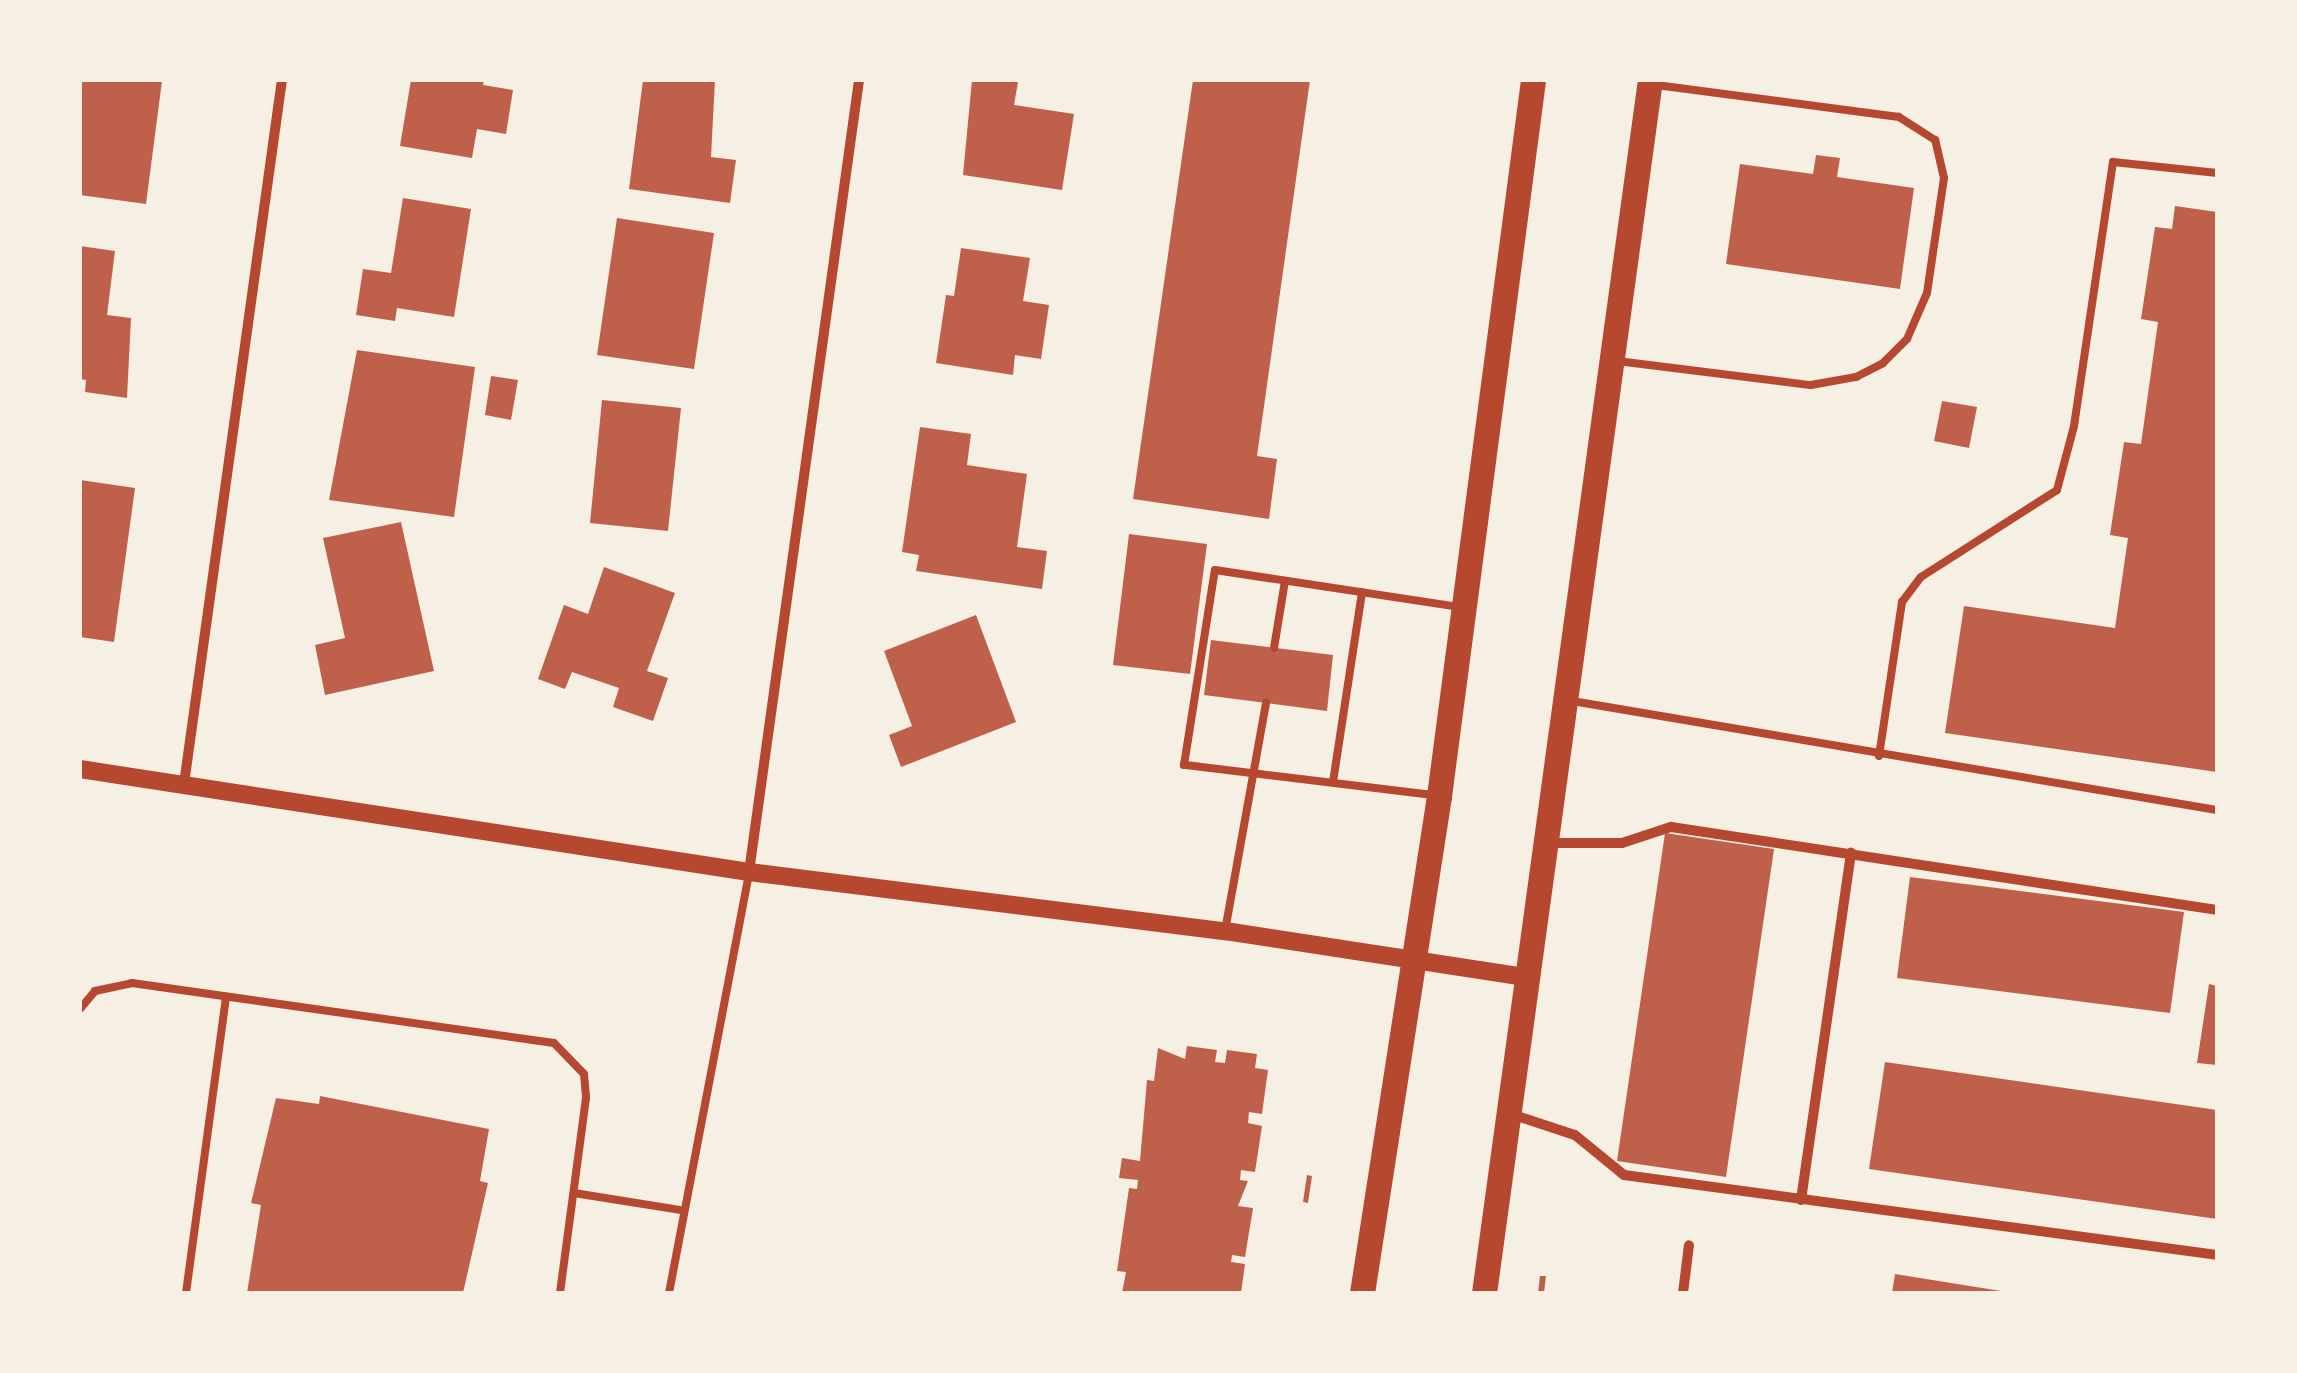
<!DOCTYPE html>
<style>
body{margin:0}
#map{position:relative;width:2297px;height:1373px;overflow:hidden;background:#f6efe4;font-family:"Open Sans",sans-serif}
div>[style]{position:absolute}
.building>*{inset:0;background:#bf614a}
.service>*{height:8px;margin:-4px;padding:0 4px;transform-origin:4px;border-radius:4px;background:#b5482f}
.minor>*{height:10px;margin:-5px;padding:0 5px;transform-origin:5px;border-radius:5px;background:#b5482f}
.tertiary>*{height:18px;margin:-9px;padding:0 9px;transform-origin:9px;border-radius:9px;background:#b5482f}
.primary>*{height:25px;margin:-12.5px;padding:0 12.5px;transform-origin:12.5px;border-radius:12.5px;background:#b5482f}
span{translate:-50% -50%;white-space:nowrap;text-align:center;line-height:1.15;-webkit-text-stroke:10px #f6efe4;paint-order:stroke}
.frame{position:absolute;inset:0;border:82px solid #f6efe4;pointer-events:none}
</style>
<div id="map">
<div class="building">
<div style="clip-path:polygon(80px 80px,162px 81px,146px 204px,80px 195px)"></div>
<div style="clip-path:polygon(411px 80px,484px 80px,483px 85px,513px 90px,506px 134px,477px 129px,472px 158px,400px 146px)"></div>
<div style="clip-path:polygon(643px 80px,715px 80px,711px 157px,736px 160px,730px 203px,629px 189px)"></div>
<div style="clip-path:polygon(972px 80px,1018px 82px,1014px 105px,1074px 114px,1062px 190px,963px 175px)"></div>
<div style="clip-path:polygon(1193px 80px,1310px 80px,1257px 456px,1277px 459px,1269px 519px,1133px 499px)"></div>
<div style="clip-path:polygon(1816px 155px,1840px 158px,1837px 177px,1914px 188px,1900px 289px,1726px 264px,1740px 164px,1813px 174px)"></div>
<div style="clip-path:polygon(403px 198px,471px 209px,454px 317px,397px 308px,395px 321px,356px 315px,363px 269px,391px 273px)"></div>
<div style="clip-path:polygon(2175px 206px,2217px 212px,2217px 772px,1945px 733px,1964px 606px,2115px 628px,2128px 538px,2110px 535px,2124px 442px,2141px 444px,2158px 322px,2141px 319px,2155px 227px,2172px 229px)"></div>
<div style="clip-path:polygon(617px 218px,714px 233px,694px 369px,597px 355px)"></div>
<div style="clip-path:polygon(80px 246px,115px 251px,107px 315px,131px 318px,127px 398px,85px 392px,86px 380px,80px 379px)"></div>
<div style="clip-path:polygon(961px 248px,1030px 258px,1023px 301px,1049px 305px,1041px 359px,1015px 355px,1013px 375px,936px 363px,946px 295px,954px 296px)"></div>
<div style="clip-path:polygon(357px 350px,475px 367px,454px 517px,329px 500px)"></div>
<div style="clip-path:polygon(491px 376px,518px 380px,511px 420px,485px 415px)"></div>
<div style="clip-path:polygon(602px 400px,681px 408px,668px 531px,590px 523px)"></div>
<div style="clip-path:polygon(1942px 401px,1977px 407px,1969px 448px,1934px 441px)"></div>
<div style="clip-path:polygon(920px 427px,971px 434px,967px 465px,1027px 474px,1017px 547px,1047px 551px,1042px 589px,916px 571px,919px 555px,902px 552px)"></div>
<div style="clip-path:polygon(80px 480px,135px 488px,114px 642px,80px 637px)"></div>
<div style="clip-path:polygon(401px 522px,434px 671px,325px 695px,315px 645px,345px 638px,323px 538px)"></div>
<div style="clip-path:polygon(1129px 534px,1207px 544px,1190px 674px,1113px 665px)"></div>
<div style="clip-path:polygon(604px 567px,675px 593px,647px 671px,668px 678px,653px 721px,613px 707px,619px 688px,572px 672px,565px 689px,538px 679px,564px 605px,588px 614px)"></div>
<div style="clip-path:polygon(976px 615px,1016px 722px,901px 767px,889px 735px,912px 726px,884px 651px)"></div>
<div style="clip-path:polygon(1211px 640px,1333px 655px,1327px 711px,1204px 695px)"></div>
<div style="clip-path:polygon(1665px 833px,1774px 849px,1726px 1177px,1617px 1161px)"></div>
<div style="clip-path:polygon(1910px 877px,2184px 912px,2170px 1013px,1897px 978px)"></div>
<div style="clip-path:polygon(2209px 984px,2217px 986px,2217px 1065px,2197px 1063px)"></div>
<div style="clip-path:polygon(1187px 1046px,1217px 1050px,1215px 1062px,1225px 1063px,1227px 1050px,1257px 1054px,1255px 1068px,1268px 1070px,1262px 1114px,1249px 1112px,1248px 1123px,1262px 1126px,1255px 1172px,1241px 1170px,1240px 1180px,1248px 1181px,1238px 1206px,1253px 1208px,1245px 1257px,1232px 1255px,1231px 1262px,1245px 1264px,1241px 1293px,1122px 1293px,1126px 1272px,1117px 1271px,1129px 1188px,1137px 1189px,1138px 1180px,1119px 1178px,1122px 1158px,1140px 1161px,1147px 1080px,1154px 1081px,1158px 1048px,1185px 1059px)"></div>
<div style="clip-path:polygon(1885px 1062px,2217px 1110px,2217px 1219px,1869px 1169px)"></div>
<div style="clip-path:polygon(320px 1096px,489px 1129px,480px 1181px,488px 1183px,463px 1293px,247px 1293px,261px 1205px,251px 1203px,276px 1098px,319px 1104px)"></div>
<div style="clip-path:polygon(1307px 1175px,1312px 1176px,1308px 1203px,1303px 1202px)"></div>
<div style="clip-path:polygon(1895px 1274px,2001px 1291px,2001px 1293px,1892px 1293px)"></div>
<div style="clip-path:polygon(1540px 1276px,1546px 1276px,1544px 1293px,1538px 1293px)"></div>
</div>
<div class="service">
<div style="left:1617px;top:361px;width:195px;rotate:7.1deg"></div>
<div style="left:1811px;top:385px;width:46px;rotate:-10.1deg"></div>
<div style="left:1856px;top:377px;width:30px;rotate:-27deg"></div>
<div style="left:1883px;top:363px;width:34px;rotate:-45deg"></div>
<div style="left:1907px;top:339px;width:50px;rotate:-66.5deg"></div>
<div style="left:1927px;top:293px;width:116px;rotate:-81.6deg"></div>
<div style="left:1944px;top:178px;width:39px;rotate:-103deg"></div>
<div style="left:1935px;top:140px;width:43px;rotate:-147.4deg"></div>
<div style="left:1899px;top:117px;width:245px;rotate:-172.5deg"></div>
<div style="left:1274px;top:648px;width:68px;rotate:-80.7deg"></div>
<div style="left:1572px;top:701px;width:654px;rotate:9.59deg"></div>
<div style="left:1879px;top:756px;width:156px;rotate:-81.5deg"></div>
<div style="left:1902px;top:602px;width:31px;rotate:-53deg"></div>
<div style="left:1921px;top:577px;width:161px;rotate:-32.6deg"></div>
<div style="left:2057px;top:490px;width:66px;rotate:-75.1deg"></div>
<div style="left:2074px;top:426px;width:267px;rotate:-81.6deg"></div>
<div style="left:2113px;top:162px;width:105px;rotate:6deg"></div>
<div style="left:1333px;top:782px;width:192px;rotate:-81.3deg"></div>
<div style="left:1433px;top:795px;width:251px;rotate:-173.1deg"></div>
<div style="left:1184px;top:765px;width:197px;rotate:-81deg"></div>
<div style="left:1215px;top:570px;width:248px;rotate:8.6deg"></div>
<div style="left:1225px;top:931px;width:232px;rotate:-79.8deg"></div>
<div style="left:80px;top:1009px;width:23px;rotate:-50deg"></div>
<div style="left:95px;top:991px;width:38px;rotate:-12deg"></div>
<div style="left:132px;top:983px;width:426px;rotate:8.1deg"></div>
<div style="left:554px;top:1043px;width:43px;rotate:45.9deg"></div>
<div style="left:584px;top:1074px;width:24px;rotate:85deg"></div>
<div style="left:586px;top:1098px;width:197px;rotate:97.6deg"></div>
<div style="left:574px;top:1193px;width:107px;rotate:9.1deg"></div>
<div style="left:186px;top:1293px;width:299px;rotate:-82.3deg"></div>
<div style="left:669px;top:1293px;width:429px;rotate:-79.2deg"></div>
</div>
<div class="minor">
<div style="left:184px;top:784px;width:711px;rotate:-82.08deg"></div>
<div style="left:1547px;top:843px;width:75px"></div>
<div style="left:1622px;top:843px;width:52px;rotate:-18.1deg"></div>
<div style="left:1671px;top:827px;width:552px;rotate:8.64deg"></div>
<div style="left:749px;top:872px;width:800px;rotate:-82.09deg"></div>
<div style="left:1511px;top:1114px;width:67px;rotate:18.2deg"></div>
<div style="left:1575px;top:1135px;width:63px;rotate:39.2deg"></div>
<div style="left:1624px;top:1175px;width:598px;rotate:7.68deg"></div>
<div style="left:1801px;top:1200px;width:351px;rotate:-81.8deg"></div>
<div style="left:1683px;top:1293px;width:48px;rotate:-82.9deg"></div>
</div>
<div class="tertiary">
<div style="left:80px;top:769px;width:677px;rotate:8.75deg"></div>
<div style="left:749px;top:872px;width:480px;rotate:7.1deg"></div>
<div style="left:1225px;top:931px;width:304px;rotate:8.7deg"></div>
</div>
<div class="primary">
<div style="left:1362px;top:1293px;width:503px;rotate:-81.19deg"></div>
<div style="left:1439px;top:796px;width:722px;rotate:-82.52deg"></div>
<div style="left:1484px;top:1293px;width:1224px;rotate:-82.21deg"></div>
</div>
<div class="frame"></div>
</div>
